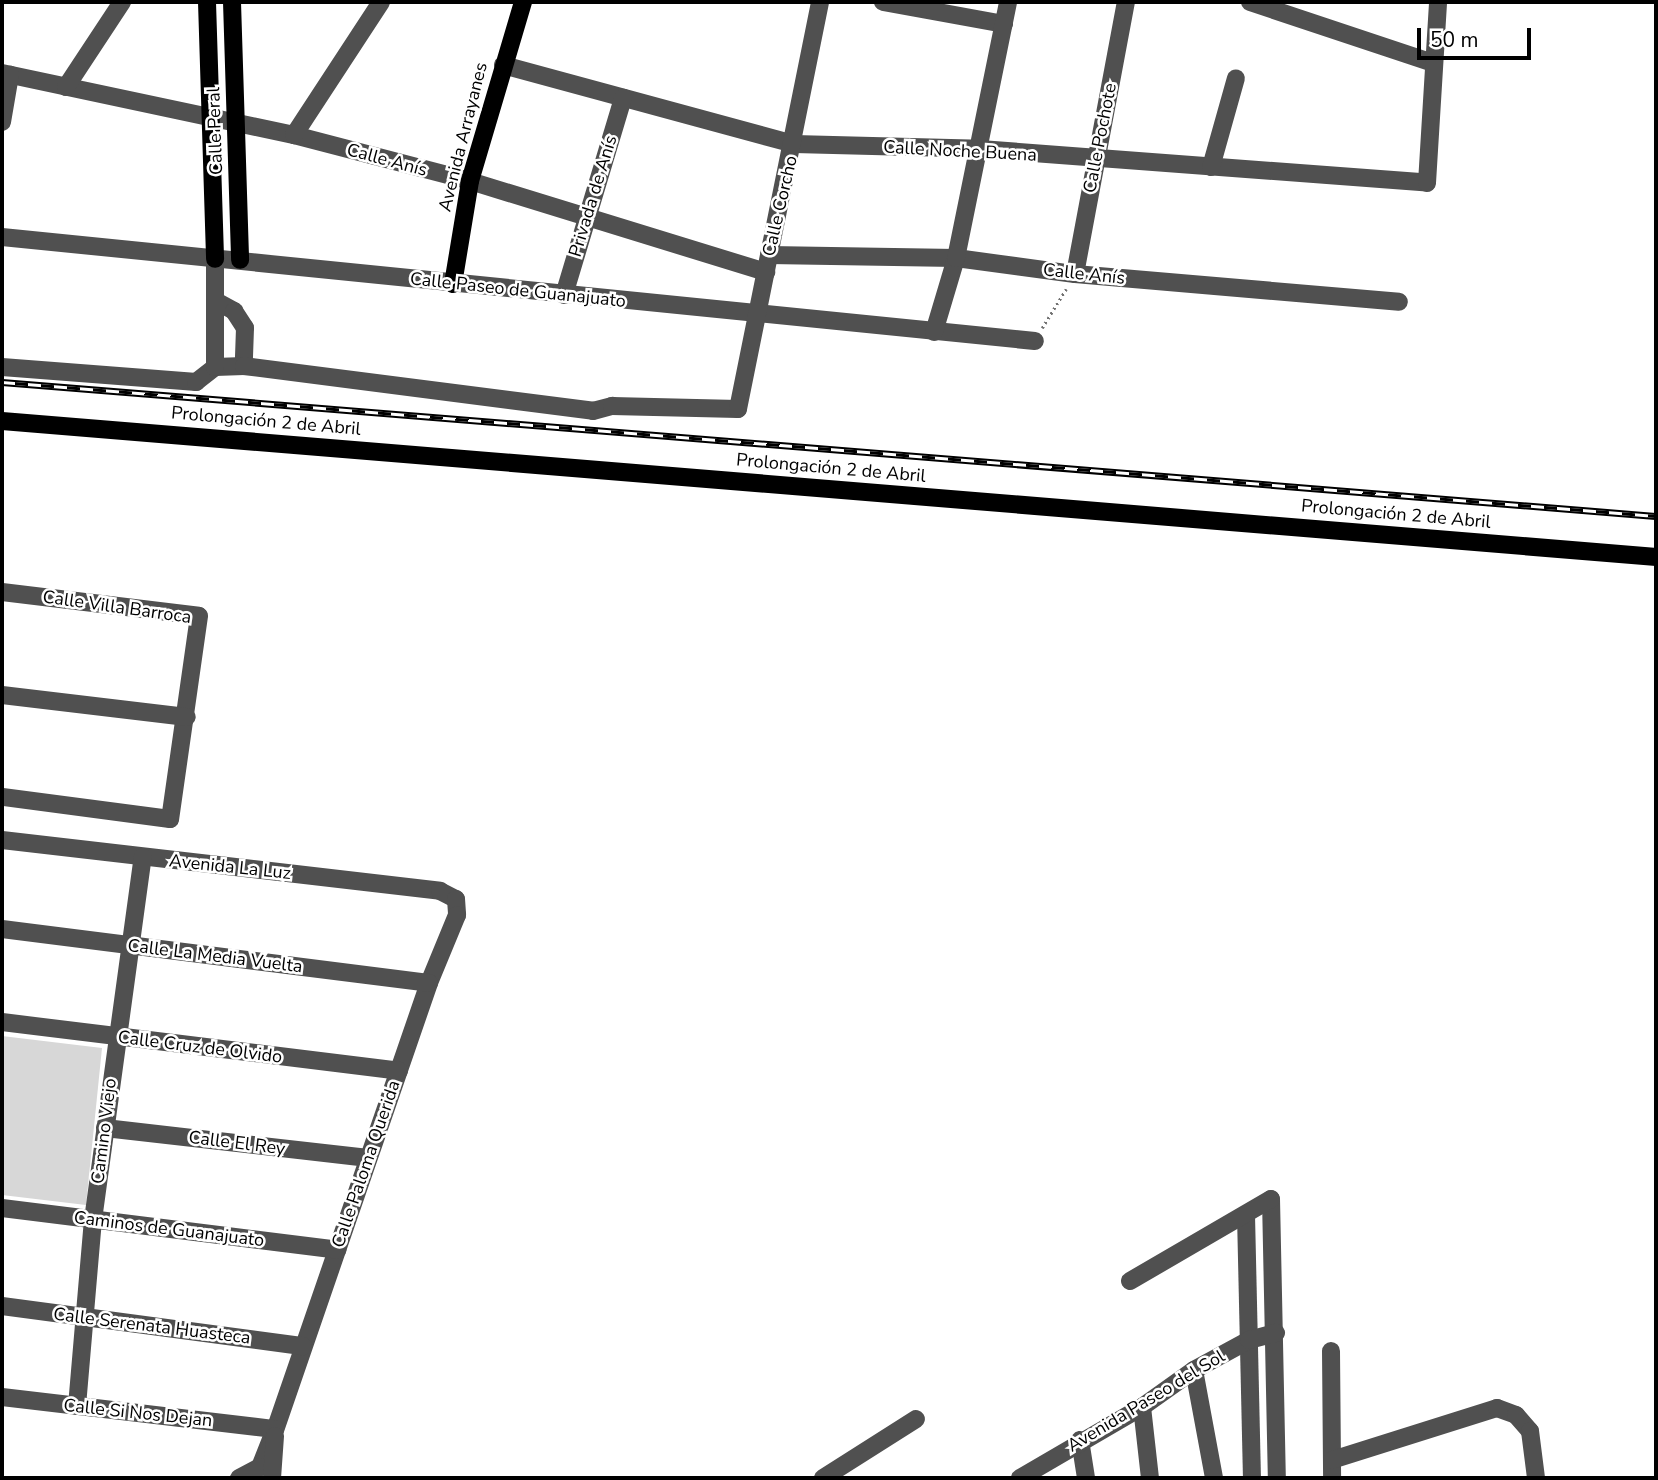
<!DOCTYPE html>
<meta charset="utf-8">
<style>
body{margin:0}
#map{position:relative;width:1658px;height:1480px;overflow:hidden;background:#fff;font-family:"Nunito Sans",sans-serif}
div>[style]{position:absolute}
.green>*{inset:0;background:#d7d7d7}
.path>*{height:2.5px;margin-top:-1.25px;transform-origin:0;background:repeating-linear-gradient(90deg,#727272 0 2px,transparent 0 5.5px)}
.minor>*{height:18px;margin:-9px;padding:0 9px;transform-origin:9px;border-radius:9px;background:#505050}
.major>*{height:18px;margin:-9px;padding:0 9px;transform-origin:9px;border-radius:9px;background:#000}
.rail>*{height:7px;margin-top:-3.5px;transform-origin:0;background:repeating-linear-gradient(90deg,#fff 0 13px,#000 0 26px);box-sizing:border-box;border-block:2px solid #000}
span{translate:-50% -50%;white-space:nowrap;text-align:center;line-height:1.15;-webkit-text-stroke:5px #fff;paint-order:stroke}
.street-label{font-size:18px;color:#000}
.frame{position:absolute;inset:0;border:4px solid #000;pointer-events:none}
.scale{position:absolute;left:1417px;top:28px;width:114px;height:32px;box-sizing:border-box;border:4px solid #000;border-top:0;padding-left:9px;font-size:21px;line-height:24px;white-space:nowrap;color:#000;-webkit-text-stroke:5px #fff;paint-order:stroke}
</style>
<div id="map">
<div class="green">
<div style="clip-path:polygon(2px 1036px,102px 1048px,86px 1205px,2px 1195px)"></div>
</div>
<div class="path">
<div style="left:1042px;top:328px;width:46px;rotate:-58.4deg"></div>
</div>
<div class="minor">
<div style="left:883px;top:2px;width:123px;rotate:10.3deg"></div>
<div style="left:1250px;top:2px;width:193px;rotate:18.4deg"></div>
<div style="left:503px;top:65px;width:302px;rotate:15.2deg"></div>
<div style="left:794px;top:144px;width:186px;rotate:1.5deg"></div>
<div style="left:980px;top:149px;width:448px;rotate:4.3deg"></div>
<div style="left:1427px;top:183px;width:181px;rotate:-86.5deg"></div>
<div style="left:2px;top:73px;width:299px;rotate:12deg"></div>
<div style="left:294px;top:135px;width:182px;rotate:14.6deg"></div>
<div style="left:470px;top:181px;width:310px;rotate:17.1deg"></div>
<div style="left:66px;top:87px;width:102px;rotate:-56.6deg"></div>
<div style="left:2px;top:122px;width:48px;rotate:-80.3deg"></div>
<div style="left:294px;top:135px;width:159px;rotate:-56.8deg"></div>
<div style="left:1211px;top:167px;width:92px;rotate:-74.3deg"></div>
<div style="left:2px;top:237px;width:1038px;rotate:5.75deg"></div>
<div style="left:769px;top:255px;width:187px;rotate:0.9deg"></div>
<div style="left:956px;top:258px;width:120px;rotate:7.7deg"></div>
<div style="left:1075px;top:274px;width:325px;rotate:4.9deg"></div>
<div style="left:1075px;top:274px;width:277px;rotate:-79.4deg"></div>
<div style="left:564px;top:295px;width:206px;rotate:-73.3deg"></div>
<div style="left:216px;top:301px;width:21px;rotate:29deg"></div>
<div style="left:234px;top:311px;width:20px;rotate:57deg"></div>
<div style="left:245px;top:328px;width:38px;rotate:92deg"></div>
<div style="left:934px;top:332px;width:77px;rotate:-73.4deg"></div>
<div style="left:956px;top:258px;width:261px;rotate:-78.5deg"></div>
<div style="left:2px;top:367px;width:195px;rotate:4.4deg"></div>
<div style="left:196px;top:382px;width:24px;rotate:-38deg"></div>
<div style="left:215px;top:367px;width:29px;rotate:-2deg"></div>
<div style="left:244px;top:366px;width:352px;rotate:7.3deg"></div>
<div style="left:593px;top:411px;width:20px;rotate:-15deg"></div>
<div style="left:612px;top:406px;width:126px;rotate:1.4deg"></div>
<div style="left:738px;top:409px;width:415px;rotate:-78.6deg"></div>
<div style="left:215px;top:367px;width:108px;rotate:-90deg"></div>
<div style="left:2px;top:592px;width:198px;rotate:6.9deg"></div>
<div style="left:199px;top:616px;width:205px;rotate:98.1deg"></div>
<div style="left:170px;top:819px;width:169px;rotate:-172.5deg"></div>
<div style="left:2px;top:695px;width:186px;rotate:6.8deg"></div>
<div style="left:2px;top:840px;width:441px;rotate:6.6deg"></div>
<div style="left:440px;top:891px;width:18px;rotate:27deg"></div>
<div style="left:456px;top:899px;width:16px;rotate:86deg"></div>
<div style="left:457px;top:915px;width:74px;rotate:112.4deg"></div>
<div style="left:429px;top:983px;width:472px;rotate:109deg"></div>
<div style="left:275px;top:1429px;width:41px;rotate:111.5deg"></div>
<div style="left:260px;top:1467px;width:24px;rotate:152deg"></div>
<div style="left:2px;top:929px;width:430px;rotate:7.2deg"></div>
<div style="left:2px;top:1022px;width:400px;rotate:7deg"></div>
<div style="left:105px;top:1128px;width:265px;rotate:6.5deg"></div>
<div style="left:1271px;top:1199px;width:279px;rotate:88.8deg"></div>
<div style="left:2px;top:1208px;width:338px;rotate:7.1deg"></div>
<div style="left:1246px;top:1215px;width:263px;rotate:88.7deg"></div>
<div style="left:1130px;top:1281px;width:163px;rotate:-30.2deg"></div>
<div style="left:2px;top:1306px;width:304px;rotate:7.6deg"></div>
<div style="left:1331px;top:1351px;width:127px;rotate:89.5deg"></div>
<div style="left:1194px;top:1370px;width:110px;rotate:79.5deg"></div>
<div style="left:2px;top:1397px;width:275px;rotate:6.7deg"></div>
<div style="left:77px;top:1406px;width:187px;rotate:-85.1deg"></div>
<div style="left:93px;top:1220px;width:366px;rotate:-82.2deg"></div>
<div style="left:1142px;top:1407px;width:71px;rotate:83.6deg"></div>
<div style="left:1080px;top:1440px;width:38px;rotate:81deg"></div>
<div style="left:1332px;top:1460px;width:173px;rotate:-17.5deg"></div>
<div style="left:1497px;top:1408px;width:20px;rotate:20deg"></div>
<div style="left:1516px;top:1415px;width:21px;rotate:49deg"></div>
<div style="left:1530px;top:1431px;width:47px;rotate:82.7deg"></div>
<div style="left:272px;top:1478px;width:42px;rotate:-85.9deg"></div>
<div style="left:823px;top:1478px;width:110px;rotate:-32.4deg"></div>
<div style="left:1020px;top:1478px;width:141px;rotate:-30.2deg"></div>
<div style="left:1142px;top:1407px;width:64px;rotate:-35.4deg"></div>
<div style="left:1194px;top:1370px;width:63px;rotate:-28.6deg"></div>
<div style="left:1249px;top:1340px;width:28px;rotate:-15deg"></div>
</div>
<div class="major">
<div style="left:207px;top:2px;width:257px;rotate:88.2deg"></div>
<div style="left:232px;top:2px;width:258px;rotate:88.2deg"></div>
<div style="left:453px;top:284px;width:104px;rotate:-80.6deg"></div>
<div style="left:470px;top:181px;width:187px;rotate:-73.5deg"></div>
<div style="left:2px;top:421px;width:1660px;rotate:4.7deg"></div>
</div>
<div class="rail">
<div style="left:2px;top:382px;width:1659px;rotate:4.63deg"></div>
</div>
<div class="street-label">
<span style="left:215px;top:131px;rotate:-92deg">Calle Peral</span>
<span style="left:463px;top:137px;rotate:-76deg">Avenida Arrayanes</span>
<span style="left:1100px;top:138px;rotate:-79deg">Calle Pochote</span>
<span style="left:960px;top:151px;rotate:3deg">Calle Noche Buena</span>
<span style="left:387px;top:160px;rotate:15deg">Calle Anís</span>
<span style="left:593px;top:196px;rotate:-73deg">Privada de Anís</span>
<span style="left:780px;top:206px;rotate:-77deg">Calle Corcho</span>
<span style="left:1084px;top:274px;rotate:6deg">Calle Anís</span>
<span style="left:518px;top:290px;rotate:6deg">Calle Paseo de Guanajuato</span>
<span style="left:266px;top:421px;rotate:5deg">Prolongación 2 de Abril</span>
<span style="left:831px;top:468px;rotate:5deg">Prolongación 2 de Abril</span>
<span style="left:1396px;top:514px;rotate:5deg">Prolongación 2 de Abril</span>
<span style="left:117px;top:607px;rotate:8deg">Calle Villa Barroca</span>
<span style="left:230px;top:867px;rotate:6deg">Avenida La Luz</span>
<span style="left:215px;top:956px;rotate:7deg">Calle La Media Vuelta</span>
<span style="left:200px;top:1047px;rotate:7deg">Calle Cruz de Olvido</span>
<span style="left:104px;top:1131px;rotate:-83deg">Camino Viejo</span>
<span style="left:237px;top:1143px;rotate:7deg">Calle El Rey</span>
<span style="left:366px;top:1164px;rotate:-71deg">Calle Paloma Querida</span>
<span style="left:169px;top:1229px;rotate:7deg">Caminos de Guanajuato</span>
<span style="left:152px;top:1326px;rotate:7deg">Calle Serenata Huasteca</span>
<span style="left:1146px;top:1401px;rotate:-31deg">Avenida Paseo del Sol</span>
<span style="left:138px;top:1413px;rotate:6deg">Calle Si Nos Dejan</span>
</div>
<div class="frame"></div>
<div class="scale">50 m</div>
</div>
